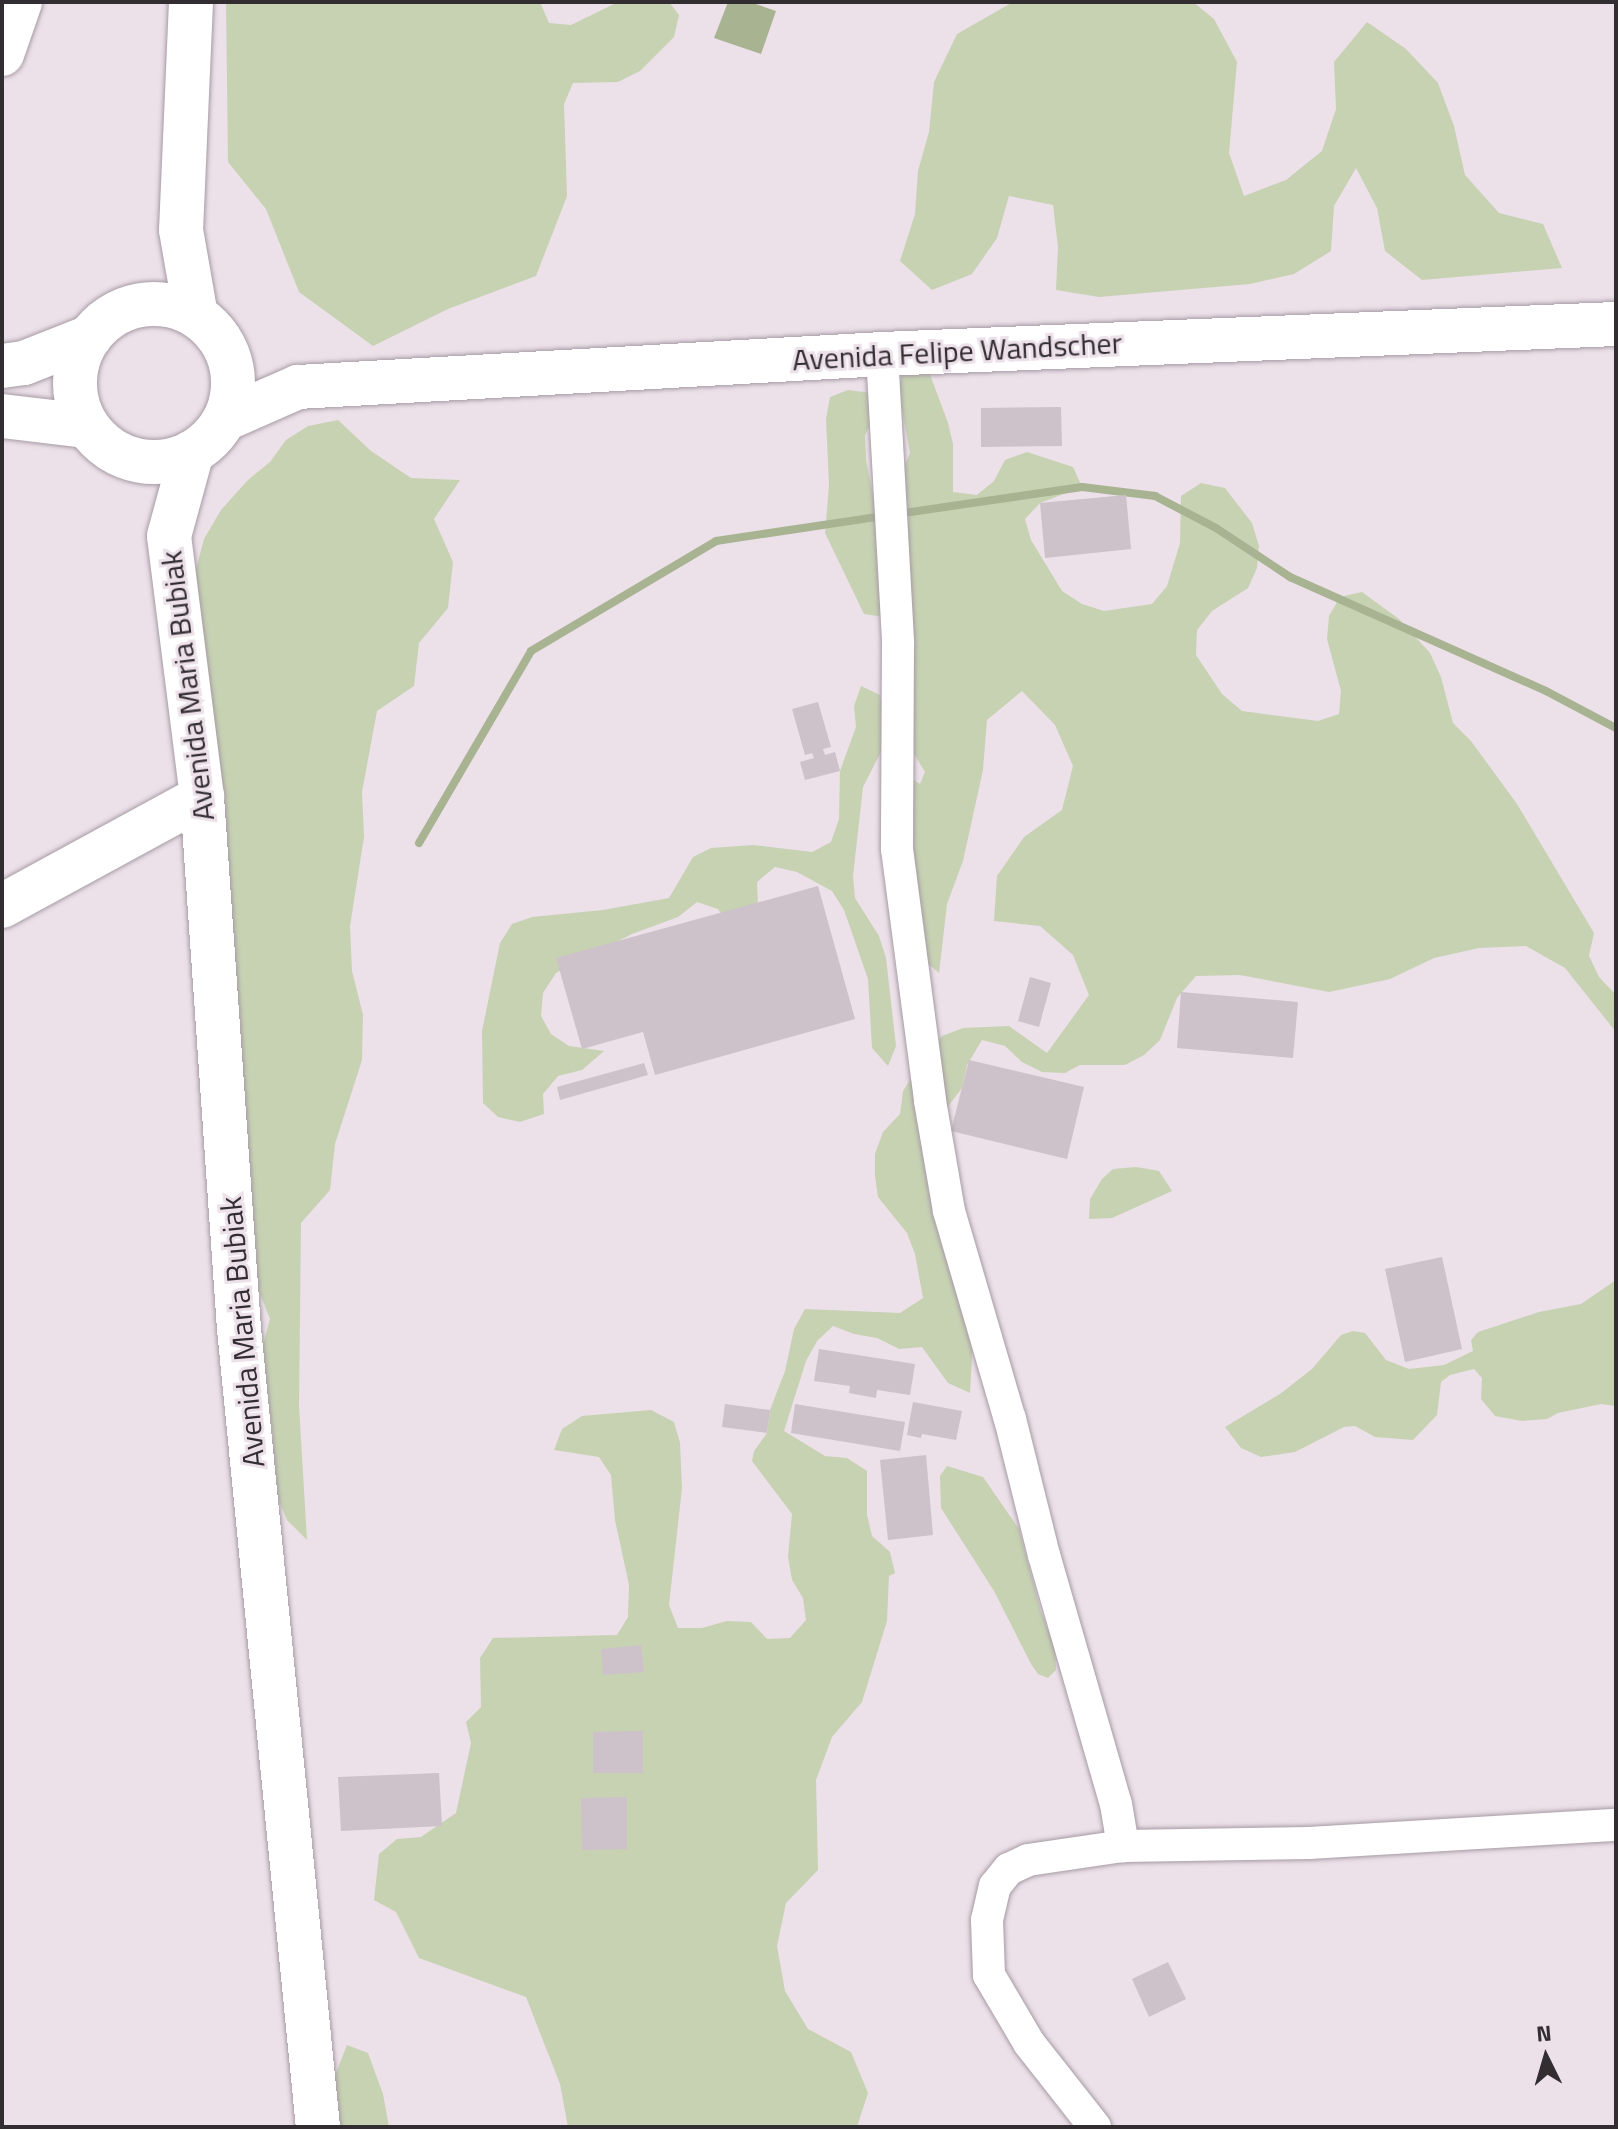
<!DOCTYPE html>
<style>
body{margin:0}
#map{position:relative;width:1618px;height:2129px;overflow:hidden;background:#ece0e9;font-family:"Titillium Web",sans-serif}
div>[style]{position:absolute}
.green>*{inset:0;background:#c7d2b3}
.water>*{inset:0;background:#a8b392}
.stream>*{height:8px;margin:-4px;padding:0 4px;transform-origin:4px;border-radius:4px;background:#a8b392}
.building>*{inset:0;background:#cdc1ca}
.roads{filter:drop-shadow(0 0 2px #a69ba4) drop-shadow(0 0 2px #a69ba4)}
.street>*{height:32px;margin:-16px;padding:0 16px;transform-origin:16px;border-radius:16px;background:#fff}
.secondary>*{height:44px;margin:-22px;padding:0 22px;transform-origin:22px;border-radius:22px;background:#fff}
.secondary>.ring{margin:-22px;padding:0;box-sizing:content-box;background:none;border:44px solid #fff;border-radius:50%}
.highway>*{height:44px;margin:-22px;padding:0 22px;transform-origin:22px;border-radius:22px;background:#fff}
span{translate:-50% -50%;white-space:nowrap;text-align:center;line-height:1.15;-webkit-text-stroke:6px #ece0e9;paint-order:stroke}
.street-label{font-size:30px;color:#322d30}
.frame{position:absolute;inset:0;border:4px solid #322d30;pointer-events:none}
.north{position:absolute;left:1506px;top:2017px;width:80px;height:80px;-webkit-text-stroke:6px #ece0e9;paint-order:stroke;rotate:355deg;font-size:22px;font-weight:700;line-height:32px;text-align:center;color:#322d30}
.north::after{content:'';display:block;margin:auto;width:28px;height:36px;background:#322d30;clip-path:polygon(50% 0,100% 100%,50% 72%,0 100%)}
</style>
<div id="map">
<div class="green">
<div style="clip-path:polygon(226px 2px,540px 2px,549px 23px,571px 25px,618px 2px,669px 2px,679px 15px,674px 37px,640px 71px,618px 82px,573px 83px,564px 104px,567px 196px,536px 276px,448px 309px,373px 346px,299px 292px,266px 209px,228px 162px)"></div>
<div style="clip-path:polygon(1013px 2px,1193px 2px,1214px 19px,1237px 62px,1229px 153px,1244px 196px,1286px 180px,1322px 151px,1336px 109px,1334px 62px,1367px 22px,1406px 49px,1438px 83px,1454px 126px,1465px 175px,1499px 213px,1543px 224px,1562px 268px,1422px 280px,1385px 251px,1377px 208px,1356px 168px,1334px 206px,1331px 251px,1294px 274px,1250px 284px,1099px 297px,1056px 290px,1058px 247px,1053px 205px,1009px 196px,997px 238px,972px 274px,932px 290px,900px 261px,915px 214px,918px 171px,929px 132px,934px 82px,957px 34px)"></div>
<div style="clip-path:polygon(905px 366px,928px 369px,948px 423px,953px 444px,953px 492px,977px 495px,994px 481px,1005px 460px,1027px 452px,1073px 467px,1082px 487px,1040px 503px,1025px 519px,1031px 540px,1062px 591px,1082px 604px,1104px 611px,1152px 604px,1167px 586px,1180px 543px,1181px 496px,1201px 483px,1225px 488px,1252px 523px,1259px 546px,1257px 568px,1248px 588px,1212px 611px,1197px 630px,1196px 655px,1222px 694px,1242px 711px,1318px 721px,1339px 714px,1341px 691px,1327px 639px,1329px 616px,1340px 597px,1362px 592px,1399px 619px,1430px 653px,1441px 677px,1453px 723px,1471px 741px,1517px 804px,1594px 933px,1589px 956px,1599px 977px,1616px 995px,1616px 1032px,1565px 968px,1526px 946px,1479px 948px,1434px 958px,1390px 979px,1329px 992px,1240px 975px,1196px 976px,1177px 998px,1160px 1040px,1144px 1055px,1125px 1065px,1080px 1065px,1065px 1073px,1042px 1072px,1022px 1062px,1005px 1046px,982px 1040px,967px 1065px,962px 1088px,949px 1105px,940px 1126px,928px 1053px,942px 1036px,963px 1028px,1009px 1026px,1047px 1053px,1089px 995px,1073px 955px,1040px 926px,994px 921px,997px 876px,1024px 837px,1062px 810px,1073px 766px,1055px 725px,1022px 691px,987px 720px,983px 770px,963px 861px,947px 904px,939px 973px,914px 952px,913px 780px,920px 784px,925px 772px,914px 754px,912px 732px,906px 538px,909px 515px,901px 474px,910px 453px,898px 388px)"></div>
<div style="clip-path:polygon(848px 390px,871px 393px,875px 415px,865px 435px,866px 460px,875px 505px,884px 617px,864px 614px,825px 533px,829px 486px,826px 419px,830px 397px)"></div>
<div style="clip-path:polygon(338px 420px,371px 451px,411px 478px,460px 480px,434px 519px,453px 562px,448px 608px,419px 643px,414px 686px,377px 711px,362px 792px,364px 837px,350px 926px,352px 971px,363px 1015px,362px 1060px,335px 1144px,330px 1190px,301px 1223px,299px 1406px,307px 1540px,287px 1520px,269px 1477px,273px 1436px,261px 1352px,270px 1319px,259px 1291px,239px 1200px,191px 588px,204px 539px,221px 510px,248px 480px,270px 462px,286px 440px,308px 426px)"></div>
<div style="clip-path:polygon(861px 686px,880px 695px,886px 718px,885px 744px,863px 787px,853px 876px,855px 898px,879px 936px,886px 958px,896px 1046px,888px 1066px,872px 1048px,868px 979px,844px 910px,832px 891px,797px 872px,775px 867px,757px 882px,759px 928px,731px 928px,718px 909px,697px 902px,678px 917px,632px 934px,556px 973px,543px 993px,541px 1016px,551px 1034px,569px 1046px,604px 1051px,582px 1070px,558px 1076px,543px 1094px,544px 1114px,520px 1122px,498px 1117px,483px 1103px,482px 1031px,500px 943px,512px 924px,532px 917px,603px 910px,669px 898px,693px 857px,711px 848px,753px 845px,812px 852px,831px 842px,839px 819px,840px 771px,856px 727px,854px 706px)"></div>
<div style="clip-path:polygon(916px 1071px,973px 1341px,970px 1393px,948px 1383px,922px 1347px,899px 1349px,877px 1338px,854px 1334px,833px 1326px,817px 1341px,806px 1361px,784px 1431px,825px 1456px,847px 1458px,867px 1471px,867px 1515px,872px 1536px,890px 1552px,895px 1573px,889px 1576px,887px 1621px,862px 1702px,832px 1737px,816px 1780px,818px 1870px,786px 1903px,777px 1946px,785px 1991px,808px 2029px,851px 2052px,868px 2093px,857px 2127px,568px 2127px,560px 2084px,526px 1997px,419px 1958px,396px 1912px,374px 1900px,379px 1854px,397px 1839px,421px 1837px,456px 1813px,471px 1743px,466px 1722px,481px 1707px,480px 1658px,493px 1638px,617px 1635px,628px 1617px,629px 1585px,615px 1520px,611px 1475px,599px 1457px,554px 1450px,562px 1429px,582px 1416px,651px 1410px,674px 1422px,680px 1443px,682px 1488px,669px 1605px,678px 1628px,702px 1628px,727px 1621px,751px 1622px,767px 1639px,790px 1638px,806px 1620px,803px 1598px,792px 1580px,788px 1557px,792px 1514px,752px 1461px,754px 1451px,767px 1433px,770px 1410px,785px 1371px,794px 1329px,805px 1309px,900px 1313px,923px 1298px,915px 1254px,907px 1233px,878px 1197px,875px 1176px,875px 1154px,883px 1132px,900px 1114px,903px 1091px)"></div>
<div style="clip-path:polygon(1136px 1167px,1159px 1171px,1172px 1191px,1112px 1218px,1089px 1219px,1090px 1199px,1102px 1179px,1113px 1169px)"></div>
<div style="clip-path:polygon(1616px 1280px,1616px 1406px,1601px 1404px,1558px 1413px,1547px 1419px,1522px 1421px,1495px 1416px,1481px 1399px,1482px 1378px,1474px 1369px,1450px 1375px,1441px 1382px,1437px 1415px,1413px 1440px,1375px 1437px,1355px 1426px,1344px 1427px,1295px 1452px,1261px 1457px,1241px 1448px,1225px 1427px,1280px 1394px,1312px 1369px,1341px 1335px,1353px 1331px,1365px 1333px,1386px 1360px,1409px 1369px,1444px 1365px,1473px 1351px,1471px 1340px,1478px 1332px,1539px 1312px,1581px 1304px)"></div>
<div style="clip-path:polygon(947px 1466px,983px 1477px,1019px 1529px,1041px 1612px,1055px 1647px,1056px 1670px,1048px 1678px,1038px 1674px,1031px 1664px,994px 1591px,941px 1508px,940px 1476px)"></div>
<div style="clip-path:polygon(347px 2045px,368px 2053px,383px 2094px,389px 2127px,334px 2127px,332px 2083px)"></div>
</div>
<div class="water">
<div style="clip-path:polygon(728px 2px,750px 2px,776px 11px,761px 54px,714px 38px)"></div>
</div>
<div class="stream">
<div style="left:897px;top:514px;width:187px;rotate:-8.3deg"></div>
<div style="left:1082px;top:487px;width:74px;rotate:7deg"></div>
<div style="left:1155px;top:496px;width:69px;rotate:27.7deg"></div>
<div style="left:1216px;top:528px;width:89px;rotate:33.5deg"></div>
<div style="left:1290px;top:577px;width:280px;rotate:24deg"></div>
<div style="left:1546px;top:691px;width:79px;rotate:27.9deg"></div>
<div style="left:419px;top:843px;width:222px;rotate:-59.7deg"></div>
<div style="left:531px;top:651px;width:215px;rotate:-30.7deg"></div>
<div style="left:716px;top:541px;width:170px;rotate:-8.5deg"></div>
</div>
<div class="building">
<div style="clip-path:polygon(1061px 407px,1062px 446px,981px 447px,981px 408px)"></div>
<div style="clip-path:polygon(1126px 495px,1131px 549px,1045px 558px,1040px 503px)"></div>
<div style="clip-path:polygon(818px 702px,831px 747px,823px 749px,825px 755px,835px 752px,840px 771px,805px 780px,800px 762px,814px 758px,812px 753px,805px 755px,792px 709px)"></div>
<div style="clip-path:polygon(818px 886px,855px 1019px,655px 1075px,643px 1032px,582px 1049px,556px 958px)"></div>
<div style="clip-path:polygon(1030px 977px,1051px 983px,1039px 1027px,1018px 1021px)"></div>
<div style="clip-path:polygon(1181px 992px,1298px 1002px,1293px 1058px,1177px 1048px)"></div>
<div style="clip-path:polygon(969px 1060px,1084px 1087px,1067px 1159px,951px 1131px)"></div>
<div style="clip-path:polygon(644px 1063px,648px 1075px,560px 1100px,557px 1087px)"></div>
<div style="clip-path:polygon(1442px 1257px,1462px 1349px,1405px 1362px,1385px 1269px)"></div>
<div style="clip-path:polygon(819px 1349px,915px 1364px,910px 1395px,877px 1390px,876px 1398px,849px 1393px,850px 1386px,814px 1381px)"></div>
<div style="clip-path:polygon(913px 1402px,962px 1411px,956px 1440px,922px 1434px,921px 1438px,907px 1435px)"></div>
<div style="clip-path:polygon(725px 1404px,770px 1410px,767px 1433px,722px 1427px)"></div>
<div style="clip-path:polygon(795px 1404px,905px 1422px,900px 1451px,791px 1433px)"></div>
<div style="clip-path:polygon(926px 1455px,933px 1535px,888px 1540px,880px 1460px)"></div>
<div style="clip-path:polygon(641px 1645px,644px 1672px,603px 1675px,601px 1649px)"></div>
<div style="clip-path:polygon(643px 1731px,643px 1773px,593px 1773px,593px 1732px)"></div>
<div style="clip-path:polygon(439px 1773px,442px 1826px,341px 1831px,338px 1777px)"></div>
<div style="clip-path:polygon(627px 1797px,627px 1849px,582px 1850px,581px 1798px)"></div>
<div style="clip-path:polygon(1168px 1962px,1186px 1999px,1149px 2017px,1132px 1979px)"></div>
</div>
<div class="roads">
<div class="street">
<div style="left:882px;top:354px;width:290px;rotate:86.8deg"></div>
<div style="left:898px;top:644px;width:205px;rotate:90.3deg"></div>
<div style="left:897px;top:849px;width:254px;rotate:82.5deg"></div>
<div style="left:930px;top:1101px;width:112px;rotate:80.2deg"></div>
<div style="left:949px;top:1211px;width:217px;rotate:73.7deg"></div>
<div style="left:1010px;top:1419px;width:140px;rotate:76deg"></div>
<div style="left:1044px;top:1555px;width:259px;rotate:73.9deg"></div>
<div style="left:1116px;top:1804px;width:43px;rotate:80.5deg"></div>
<div style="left:1123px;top:1846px;width:186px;rotate:-0.9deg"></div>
<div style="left:1309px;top:1843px;width:308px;rotate:-3.4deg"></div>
<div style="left:1095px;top:2127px;width:107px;rotate:-128.2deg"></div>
<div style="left:1029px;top:2043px;width:79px;rotate:-120.5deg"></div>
<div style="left:989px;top:1975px;width:55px;rotate:-92.1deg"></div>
<div style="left:987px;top:1920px;width:35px;rotate:-77deg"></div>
<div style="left:995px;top:1886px;width:22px;rotate:-51deg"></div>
<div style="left:1009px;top:1869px;width:21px;rotate:-25deg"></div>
<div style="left:1028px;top:1860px;width:96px;rotate:-8.4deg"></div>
</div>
<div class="secondary">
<div style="left:191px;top:2px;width:228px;rotate:92.5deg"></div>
<div style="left:181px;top:230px;width:87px;rotate:80.1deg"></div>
<div class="ring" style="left:75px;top:304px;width:114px;height:114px"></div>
<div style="left:2px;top:366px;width:22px;rotate:-8deg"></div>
<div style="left:24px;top:363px;width:71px;rotate:-21.5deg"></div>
<div style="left:2px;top:416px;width:86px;rotate:6.7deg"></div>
<div style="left:225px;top:419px;width:80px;rotate:-23.7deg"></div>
<div style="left:298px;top:387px;width:585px;rotate:-3.23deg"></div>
<div style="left:882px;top:354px;width:735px;rotate:-2.34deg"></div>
<div style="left:192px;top:452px;width:87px;rotate:105.3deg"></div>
<div style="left:169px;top:536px;width:263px;rotate:82.8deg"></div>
<div style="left:202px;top:797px;width:533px;rotate:86.02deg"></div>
<div style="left:239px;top:1329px;width:802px;rotate:84.35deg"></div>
<div style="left:2px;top:906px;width:228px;rotate:-28.6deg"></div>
</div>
<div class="highway">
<div style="left:2px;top:54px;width:55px;rotate:-70.9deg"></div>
</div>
</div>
<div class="street-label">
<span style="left:957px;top:351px;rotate:-3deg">Avenida Felipe Wandscher</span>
<span style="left:187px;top:686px;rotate:-97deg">Avenida Maria Bubiak</span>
<span style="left:242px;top:1332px;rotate:-95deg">Avenida Maria Bubiak</span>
</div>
<div class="frame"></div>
<div class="north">N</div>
</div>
